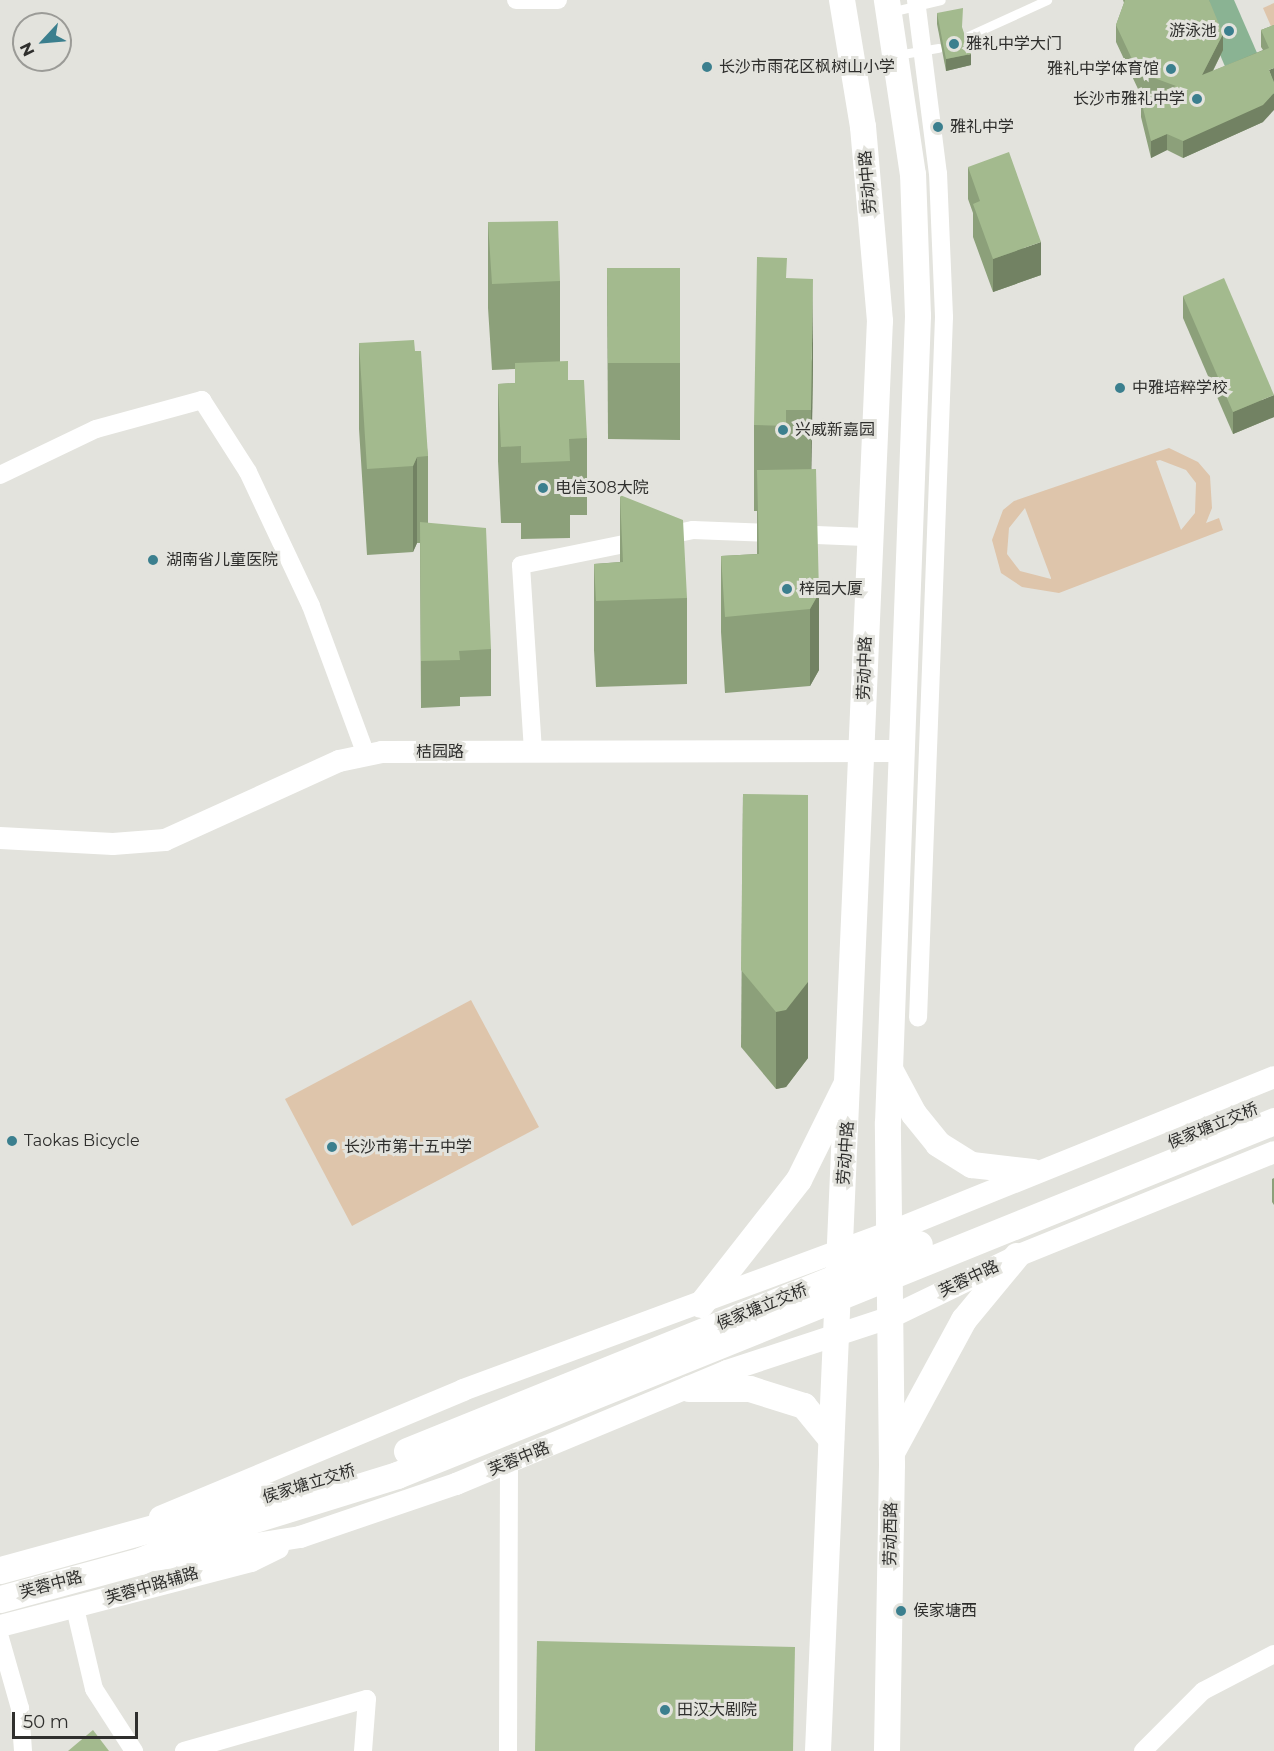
<!DOCTYPE html>
<meta charset="utf-8">
<style>
body{margin:0}
#map{position:relative;width:1274px;height:1751px;overflow:hidden;background:#e3e3dd;font-family:Montserrat,"Noto Sans SC",sans-serif}
div>[style]{position:absolute}
.green>*{inset:0;background:#dec5ab}
.water>*{inset:0;background:#8ab393}
.service>*{height:9px;margin:-4.5px;padding:0 4.5px;transform-origin:4.5px;border-radius:4.5px;background:#fff}
.minor>*{height:18px;margin:-9px;padding:0 9px;transform-origin:9px;border-radius:9px;background:#fff}
.tertiary>*{height:22px;margin:-11px;padding:0 11px;transform-origin:11px;border-radius:11px;background:#fff}
.secondary>*{height:26px;margin:-13px;padding:0 13px;transform-origin:13px;border-radius:13px;background:#fff}
.primary>*{height:27px;margin:-13.5px;padding:0 13.5px;transform-origin:13.5px;border-radius:13.5px;background:#fff}
.wall>*{inset:0;background:#8ca07a}
.shaded-wall>*{inset:0;background:#728263}
.building>*{inset:0;background:#a3ba8e}
.dots>*{width:16px;height:16px;translate:-50% -50%;box-sizing:border-box;border:3px solid #e3e3dd;border-radius:50%}
span{translate:-50% -50%;white-space:nowrap;text-align:center;line-height:1.15;-webkit-text-stroke:6px #e3e3dd;paint-order:stroke}
.poi-label{font-size:16px;color:#2f2f2d}
.right{translate:-100% -50%;text-align:right}
.left{translate:0 -50%;text-align:left}
.street-label{font-size:16px;color:#2f2f2d}
.north{position:absolute;left:12px;top:12px;width:60px;height:60px;box-sizing:border-box;background:#e3e3dd;border:2px solid #9b9b97;border-radius:50%;rotate:244deg;font-size:16px;font-weight:700;line-height:24px;text-align:center;color:#2f2f2d}
.north::after{content:'';display:block;margin:auto;width:21px;height:27px;background:#3b7f8e;clip-path:polygon(50% 0,100% 100%,50% 72%,0 100%)}
.scale{position:absolute;left:12px;top:1712px;width:126px;height:27px;box-sizing:border-box;border:3px solid #2f2f2d;border-top:0;padding-left:8px;font-size:18px;line-height:21px;white-space:nowrap;color:#2f2f2d;-webkit-text-stroke:4px #e3e3dd;paint-order:stroke}
</style>
<div id="map">
<div class="green">
<div style="clip-path:polygon(1274px 3px,1274px 33px,1263px 8px)"></div>
<div style="clip-path:polygon(evenodd,1169px 448px,1198px 462px,1210px 476px,1212px 508px,1206px 523px,1219px 518px,1223px 530px,1059px 593px,1022px 587px,1001px 573px,992px 540px,1003px 510px,1014px 501px,1169px 448px,1160px 460px,1186px 470px,1196px 483px,1195px 513px,1181px 530px,1156px 461px,1160px 460px,1169px 448px,1025px 508px,1051px 578px,1051px 579px,1020px 571px,1007px 554px,1009px 528px,1025px 508px)"></div>
<div style="clip-path:polygon(471px 1000px,539px 1127px,352px 1226px,285px 1099px)"></div>
</div>
<div class="water">
<div style="clip-path:polygon(1197px 0,1234px 0,1261px 62px,1229px 76px)"></div>
</div>
<div class="service">
<div style="left:890px;top:12px;width:52px;rotate:-13.2deg"></div>
<div style="left:968px;top:36px;width:87px;rotate:-24.5deg"></div>
<div style="left:897px;top:55px;width:42px;rotate:-9.7deg"></div>
</div>
<div class="minor">
<div style="left:516px;top:0;width:42px"></div>
<div style="left:916px;top:0;width:174px;rotate:82.8deg"></div>
<div style="left:938px;top:173px;width:144px;rotate:87.6deg"></div>
<div style="left:944px;top:317px;width:701px;rotate:92.12deg"></div>
<div style="left:0;top:475px;width:106px;rotate:-25.6deg"></div>
<div style="left:96px;top:429px;width:110px;rotate:-15.3deg"></div>
<div style="left:202px;top:400px;width:85px;rotate:57.4deg"></div>
<div style="left:248px;top:472px;width:148px;rotate:64.8deg"></div>
<div style="left:311px;top:606px;width:159px;rotate:69.7deg"></div>
<div style="left:533px;top:751px;width:186px;rotate:-93.7deg"></div>
<div style="left:521px;top:565px;width:176px;rotate:-11.5deg"></div>
<div style="left:693px;top:530px;width:178px;rotate:2.3deg"></div>
<div style="left:75px;top:1608px;width:83px;rotate:76.8deg"></div>
<div style="left:94px;top:1689px;width:74px;rotate:57.2deg"></div>
<div style="left:0;top:1638px;width:73px;rotate:74.1deg"></div>
<div style="left:20px;top:1708px;width:43px;rotate:86deg"></div>
<div style="left:184px;top:1751px;width:190px;rotate:-15.9deg"></div>
<div style="left:367px;top:1699px;width:52px;rotate:94.4deg"></div>
<div style="left:508px;top:1751px;width:287px;rotate:-89.8deg"></div>
<div style="left:1143px;top:1751px;width:85px;rotate:-45deg"></div>
<div style="left:1203px;top:1691px;width:80px;rotate:-27.5deg"></div>
</div>
<div class="tertiary">
<div style="left:0;top:838px;width:113px;rotate:3deg"></div>
<div style="left:113px;top:844px;width:52px;rotate:-4.4deg"></div>
<div style="left:165px;top:840px;width:191px;rotate:-24.4deg"></div>
<div style="left:339px;top:761px;width:44px;rotate:-11.8deg"></div>
<div style="left:382px;top:752px;width:517px;rotate:-0.11deg"></div>
<div style="left:160px;top:1517px;width:329px;rotate:-22.7deg"></div>
<div style="left:463px;top:1390px;width:453px;rotate:-20.3deg"></div>
<div style="left:888px;top:1233px;width:416px;rotate:-22deg"></div>
<div style="left:155px;top:1560px;width:147px;rotate:-9deg"></div>
<div style="left:300px;top:1537px;width:165px;rotate:-18.8deg"></div>
<div style="left:456px;top:1484px;width:294px;rotate:-22.6deg"></div>
<div style="left:727px;top:1371px;width:173px;rotate:-18.2deg"></div>
<div style="left:891px;top:1317px;width:140px;rotate:-25.8deg"></div>
<div style="left:1017px;top:1256px;width:277px;rotate:-22deg"></div>
<div style="left:0;top:1626px;width:259px;rotate:-14.5deg"></div>
<div style="left:251px;top:1561px;width:30px;rotate:-26deg"></div>
</div>
<div class="secondary">
<div style="left:891px;top:1071px;width:49px;rotate:61.9deg"></div>
<div style="left:914px;top:1114px;width:38px;rotate:51deg"></div>
<div style="left:938px;top:1144px;width:40px;rotate:32deg"></div>
<div style="left:972px;top:1165px;width:61px;rotate:6.5deg"></div>
<div style="left:701px;top:1305px;width:159px;rotate:-51.9deg"></div>
<div style="left:799px;top:1180px;width:106px;rotate:-63.7deg"></div>
<div style="left:689px;top:1389px;width:61px"></div>
<div style="left:750px;top:1389px;width:57px;rotate:17.5deg"></div>
<div style="left:804px;top:1406px;width:43px;rotate:50.7deg"></div>
<div style="left:894px;top:1449px;width:147px;rotate:-61.5deg"></div>
<div style="left:964px;top:1320px;width:83px;rotate:-50.4deg"></div>
<div style="left:818px;top:1751px;width:1431px;rotate:-87.52deg"></div>
<div style="left:880px;top:321px;width:195px;rotate:-95deg"></div>
<div style="left:863px;top:127px;width:129px;rotate:-99.4deg"></div>
<div style="left:887px;top:1751px;width:286px;rotate:-89deg"></div>
<div style="left:892px;top:1465px;width:342px;rotate:-90.7deg"></div>
<div style="left:888px;top:1123px;width:808px;rotate:-87.87deg"></div>
<div style="left:918px;top:316px;width:141px;rotate:-92deg"></div>
<div style="left:913px;top:175px;width:177px;rotate:-98.5deg"></div>
</div>
<div class="primary">
<div style="left:407px;top:1451px;width:552px;rotate:-22.01deg"></div>
<div style="left:0;top:1570px;width:281px;rotate:-15.3deg"></div>
<div style="left:0;top:1599px;width:145px;rotate:-15.2deg"></div>
<div style="left:140px;top:1561px;width:65px;rotate:-22.6deg"></div>
<div style="left:200px;top:1536px;width:206px;rotate:-17.2deg"></div>
<div style="left:397px;top:1475px;width:946px;rotate:-21.98deg"></div>
</div>
<div class="wall">
<div style="clip-path:polygon(1123px 0,1209px 0,1223px 50px,1213px 71px,1263px 50px,1261px 47px,1261px 30px,1274px 25px,1263px 122px,1183px 158px,1167px 150px,1151px 158px,1141px 117px,1141px 100px,1154px 95px,1138px 89px,1116px 42px,1116px 25px,1124px 3px)"></div>
<div style="clip-path:polygon(937px 13px,962px 29px,971px 65px,946px 71px,937px 24px)"></div>
<div style="clip-path:polygon(968px 167px,1041px 275px,993px 292px,973px 237px,973px 213px,968px 199px)"></div>
<div style="clip-path:polygon(488px 222px,560px 281px,560px 362px,568px 380px,587px 438px,587px 515px,570px 515px,570px 538px,521px 539px,521px 523px,501px 523px,498px 461px,498px 384px,515px 383px,515px 369px,492px 370px,488px 308px)"></div>
<div style="clip-path:polygon(607px 268px,680px 268px,680px 440px,608px 439px)"></div>
<div style="clip-path:polygon(787px 278px,813px 365px,811px 469px,819px 670px,810px 686px,725px 693px,721px 632px,721px 556px,757px 554px,757px 511px,754px 511px,754px 425px)"></div>
<div style="clip-path:polygon(1183px 296px,1274px 417px,1233px 434px,1183px 318px)"></div>
<div style="clip-path:polygon(359px 343px,415px 351px,428px 456px,428px 523px,491px 649px,491px 696px,460px 697px,460px 706px,421px 708px,420px 543px,417px 543px,413px 552px,367px 555px,359px 429px)"></div>
<div style="clip-path:polygon(620px 495px,687px 598px,687px 684px,596px 687px,594px 650px,594px 564px,620px 562px)"></div>
<div style="clip-path:polygon(743px 794px,808px 1058px,786px 1087px,776px 1089px,741px 1047px)"></div>
<div style="clip-path:polygon(1274px 1178px,1274px 1205px,1272px 1202px,1272px 1179px)"></div>
</div>
<div class="shaded-wall">
<div style="clip-path:polygon(1223px 34px,1223px 50px,1202px 92px,1202px 75px)"></div>
<div style="clip-path:polygon(971px 54px,971px 65px,946px 71px,946px 59px)"></div>
<div style="clip-path:polygon(1274px 68px,1274px 85px,1269px 70px)"></div>
<div style="clip-path:polygon(1274px 93px,1274px 110px,1263px 122px,1183px 158px,1183px 141px)"></div>
<div style="clip-path:polygon(1167px 134px,1167px 150px,1151px 158px,1151px 141px)"></div>
<div style="clip-path:polygon(1041px 242px,1041px 275px,993px 292px,993px 259px)"></div>
<div style="clip-path:polygon(813px 279px,813px 365px,811px 496px,811px 410px)"></div>
<div style="clip-path:polygon(1274px 395px,1274px 417px,1233px 434px,1233px 412px)"></div>
<div style="clip-path:polygon(417px 457px,417px 543px,413px 552px,413px 466px)"></div>
<div style="clip-path:polygon(819px 593px,819px 670px,810px 686px,810px 609px)"></div>
<div style="clip-path:polygon(808px 795px,808px 1058px,786px 1087px,776px 1089px,776px 1012px)"></div>
</div>
<div class="building">
<div style="clip-path:polygon(1125px 0,1209px 0,1223px 34px,1202px 75px,1269px 48px,1261px 30px,1274px 25px,1274px 68px,1269px 70px,1274px 82px,1274px 93px,1263px 105px,1183px 141px,1167px 134px,1151px 141px,1141px 100px,1176px 86px,1138px 72px,1116px 25px)"></div>
<div style="clip-path:polygon(963px 8px,962px 27px,971px 54px,946px 59px,937px 13px)"></div>
<div style="clip-path:polygon(1009px 152px,1041px 242px,993px 259px,973px 204px,980px 201px,968px 167px)"></div>
<div style="clip-path:polygon(558px 221px,560px 281px,492px 284px,488px 222px)"></div>
<div style="clip-path:polygon(757px 257px,787px 258px,786px 278px,813px 279px,811px 410px,786px 410px,786px 426px,754px 425px)"></div>
<div style="clip-path:polygon(607px 268px,680px 268px,680px 363px,608px 363px)"></div>
<div style="clip-path:polygon(1224px 278px,1274px 395px,1233px 412px,1183px 296px)"></div>
<div style="clip-path:polygon(414px 340px,415px 351px,421px 351px,428px 456px,417px 457px,413px 466px,367px 469px,359px 343px)"></div>
<div style="clip-path:polygon(568px 361px,568px 380px,584px 380px,587px 438px,569px 439px,570px 461px,521px 463px,521px 446px,501px 447px,498px 384px,515px 383px,515px 363px)"></div>
<div style="clip-path:polygon(816px 469px,819px 593px,810px 609px,725px 617px,721px 556px,759px 554px,757px 470px)"></div>
<div style="clip-path:polygon(620px 495px,683px 520px,687px 598px,596px 601px,594px 564px,623px 562px)"></div>
<div style="clip-path:polygon(420px 522px,486px 528px,491px 649px,459px 651px,460px 660px,421px 661px)"></div>
<div style="clip-path:polygon(743px 794px,808px 795px,808px 982px,786px 1010px,776px 1012px,741px 970px)"></div>
<div style="clip-path:polygon(537px 1641px,795px 1647px,793px 1751px,535px 1751px)"></div>
<div style="clip-path:polygon(93px 1730px,109px 1751px,68px 1751px)"></div>
</div>
<div class="dots">
<div style="left:1229px;top:31px;background:#3b7f8e"></div>
<div style="left:954px;top:44px;background:#3b7f8e"></div>
<div style="left:707px;top:67px;background:#3b7f8e"></div>
<div style="left:1171px;top:69px;background:#3b7f8e"></div>
<div style="left:1197px;top:99px;background:#3b7f8e"></div>
<div style="left:938px;top:127px;background:#3b7f8e"></div>
<div style="left:1120px;top:388px;background:#3b7f8e"></div>
<div style="left:783px;top:430px;background:#3b7f8e"></div>
<div style="left:543px;top:488px;background:#3b7f8e"></div>
<div style="left:153px;top:560px;background:#3b7f8e"></div>
<div style="left:787px;top:589px;background:#3b7f8e"></div>
<div style="left:12px;top:1141px;background:#3b7f8e"></div>
<div style="left:332px;top:1147px;background:#3b7f8e"></div>
<div style="left:901px;top:1611px;background:#3b7f8e"></div>
<div style="left:665px;top:1710px;background:#3b7f8e"></div>
</div>
<div class="poi-label">
<span class="right" style="left:1217px;top:31px">游泳池</span>
<span class="left" style="left:966px;top:44px">雅礼中学大门</span>
<span class="left" style="left:719px;top:67px">长沙市雨花区枫树山小学</span>
<span class="right" style="left:1159px;top:69px">雅礼中学体育馆</span>
<span class="right" style="left:1185px;top:99px">长沙市雅礼中学</span>
<span class="left" style="left:950px;top:127px">雅礼中学</span>
<span class="left" style="left:1132px;top:388px">中雅培粹学校</span>
<span class="left" style="left:795px;top:430px">兴威新嘉园</span>
<span class="left" style="left:555px;top:488px">电信308大院</span>
<span class="left" style="left:166px;top:560px">湖南省儿童医院</span>
<span class="left" style="left:799px;top:589px">梓园大厦</span>
<span class="left" style="left:24px;top:1141px">Taokas Bicycle</span>
<span class="left" style="left:344px;top:1147px">长沙市第十五中学</span>
<span class="left" style="left:913px;top:1611px">侯家塘西</span>
<span class="left" style="left:677px;top:1710px">田汉大剧院</span>
</div>
<div class="street-label">
<span style="left:868px;top:182px;rotate:-95deg">劳动中路</span>
<span style="left:865px;top:668px;rotate:-88deg">劳动中路</span>
<span style="left:440px;top:752px">桔园路</span>
<span style="left:1213px;top:1126px;rotate:-22deg">侯家塘立交桥</span>
<span style="left:846px;top:1153px;rotate:-86deg">劳动中路</span>
<span style="left:969px;top:1279px;rotate:-25deg">芙蓉中路</span>
<span style="left:762px;top:1307px;rotate:-22deg">侯家塘立交桥</span>
<span style="left:519px;top:1459px;rotate:-22deg">芙蓉中路</span>
<span style="left:309px;top:1484px;rotate:-17deg">侯家塘立交桥</span>
<span style="left:891px;top:1534px;rotate:-89deg">劳动西路</span>
<span style="left:51px;top:1585px;rotate:-15deg">芙蓉中路</span>
<span style="left:152px;top:1586px;rotate:-16deg">芙蓉中路辅路</span>
</div>
<div class="north">N</div>
<div class="scale">50 m</div>
</div>
